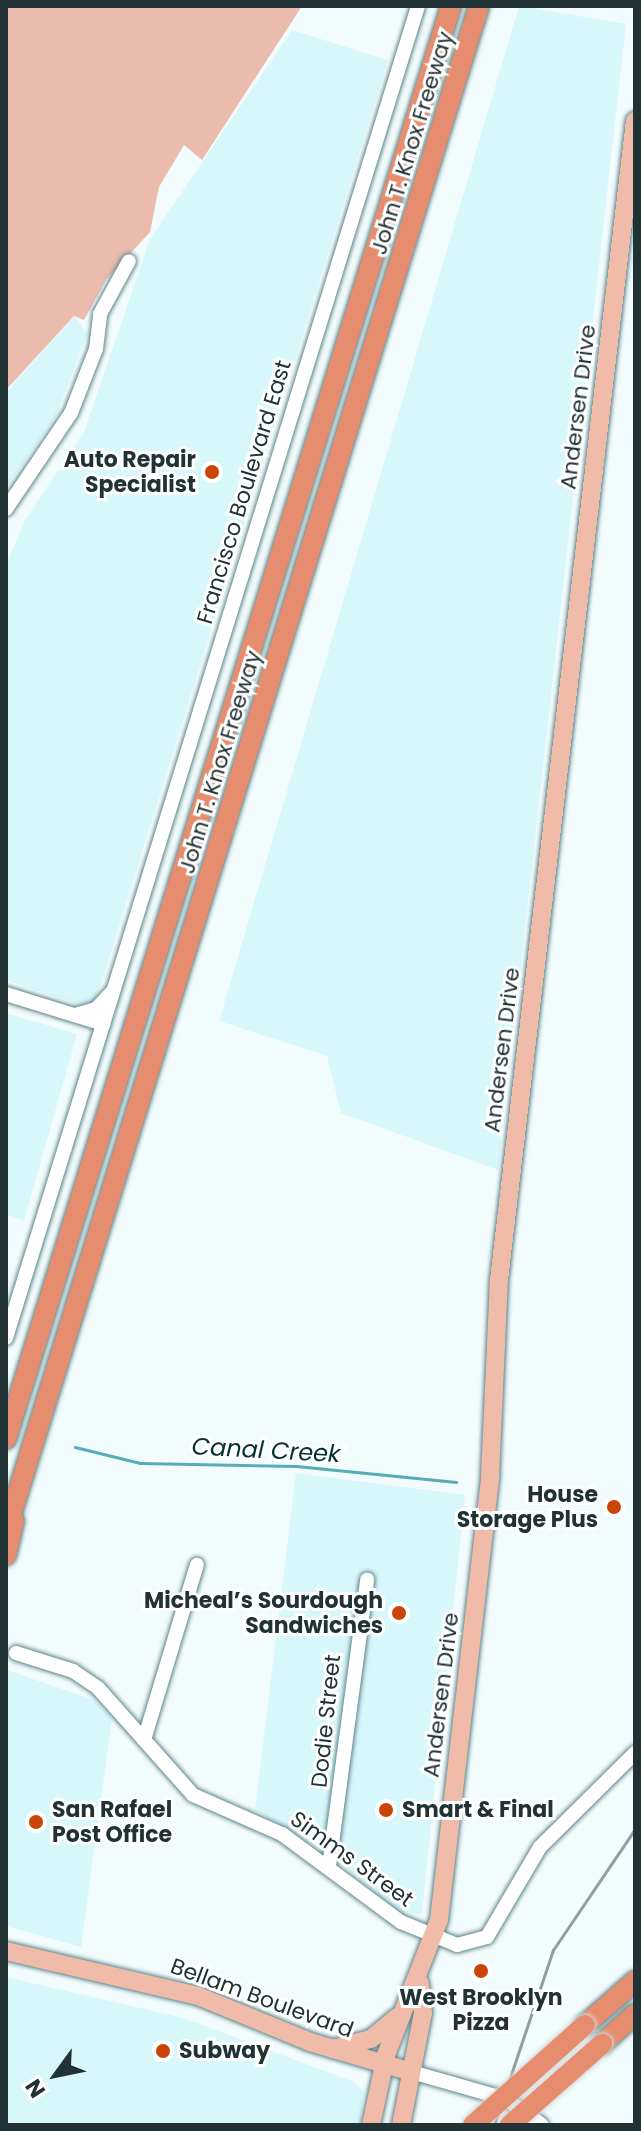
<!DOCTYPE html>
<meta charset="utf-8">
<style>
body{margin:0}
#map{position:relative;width:641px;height:2131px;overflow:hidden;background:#f3fcfd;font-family:Poppins,sans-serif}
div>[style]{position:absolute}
.built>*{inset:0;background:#d8f7fb}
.green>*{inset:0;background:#ebbcad}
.stream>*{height:3px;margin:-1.5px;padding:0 1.5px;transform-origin:1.5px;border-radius:1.5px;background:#58acb6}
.roads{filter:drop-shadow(0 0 2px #5d858a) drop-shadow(0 0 2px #5d858a)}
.minor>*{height:14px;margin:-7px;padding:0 7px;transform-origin:7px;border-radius:7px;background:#fff}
.major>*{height:18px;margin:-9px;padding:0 9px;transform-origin:9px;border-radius:9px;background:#f0bba9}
.highway>*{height:20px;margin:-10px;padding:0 10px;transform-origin:10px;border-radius:10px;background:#e68d6f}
.rail>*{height:3px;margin:-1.5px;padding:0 1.5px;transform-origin:1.5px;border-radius:1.5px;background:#919e9f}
.bridges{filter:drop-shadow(0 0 2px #d3d6d6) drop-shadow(0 0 2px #d3d6d6)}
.highway-bridge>*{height:20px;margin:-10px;padding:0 10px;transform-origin:10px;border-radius:10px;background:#e68d6f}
.dots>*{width:22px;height:22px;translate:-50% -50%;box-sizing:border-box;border:4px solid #fff;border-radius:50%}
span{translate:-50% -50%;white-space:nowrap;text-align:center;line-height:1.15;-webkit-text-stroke:6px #fff;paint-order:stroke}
.street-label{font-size:22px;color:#213234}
.poi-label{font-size:22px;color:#213234;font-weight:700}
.right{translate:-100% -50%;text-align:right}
.left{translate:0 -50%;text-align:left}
.water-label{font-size:24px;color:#042f34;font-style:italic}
.frame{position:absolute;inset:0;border:8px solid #213234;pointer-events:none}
.north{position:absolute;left:16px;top:2035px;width:80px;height:80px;-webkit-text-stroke:6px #fff;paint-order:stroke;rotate:237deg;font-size:22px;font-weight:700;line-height:32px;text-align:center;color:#213234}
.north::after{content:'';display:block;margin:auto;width:28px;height:36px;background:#213234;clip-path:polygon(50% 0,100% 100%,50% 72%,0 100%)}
</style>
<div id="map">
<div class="built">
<div style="clip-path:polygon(519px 6px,626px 24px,498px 1170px,341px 1113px,327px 1056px,219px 1021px)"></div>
<div style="clip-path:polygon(292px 30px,388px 60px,96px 1000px,80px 1005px,6px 980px,6px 565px,25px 520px,84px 432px,150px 239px)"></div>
<div style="clip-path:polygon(75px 316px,87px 334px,55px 418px,6px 488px,6px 392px)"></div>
<div style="clip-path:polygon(6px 1013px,77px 1034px,24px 1221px,6px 1214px)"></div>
<div style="clip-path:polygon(296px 1473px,465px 1495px,422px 1914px,396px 1911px,340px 1862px,255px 1810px)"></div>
<div style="clip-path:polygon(7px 1670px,94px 1700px,112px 1718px,81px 1947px,6px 1926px)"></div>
<div style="clip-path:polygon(6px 1977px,184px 2018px,354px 2082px,364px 2092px,360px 2125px,6px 2125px)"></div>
</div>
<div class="green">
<div style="clip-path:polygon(6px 6px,302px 6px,202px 160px,184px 145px,159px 187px,150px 232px,106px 280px,84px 320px,74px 316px,6px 390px)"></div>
</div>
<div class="stream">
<div style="left:75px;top:1447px;width:67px;rotate:13.8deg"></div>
<div style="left:140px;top:1463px;width:156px;rotate:1.1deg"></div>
<div style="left:296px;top:1466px;width:161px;rotate:5.7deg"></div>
</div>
<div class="roads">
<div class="minor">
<div style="left:6px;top:509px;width:116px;rotate:-55.9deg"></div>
<div style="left:71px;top:413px;width:69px;rotate:-68.7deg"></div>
<div style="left:96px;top:349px;width:35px;rotate:-83deg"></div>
<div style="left:100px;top:314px;width:60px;rotate:-61.3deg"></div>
<div style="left:6px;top:994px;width:102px;rotate:17.2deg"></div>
<div style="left:75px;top:1015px;width:22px;rotate:-16deg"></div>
<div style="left:96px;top:1009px;width:25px;rotate:-47deg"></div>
<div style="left:6px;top:1338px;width:1394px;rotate:-72.81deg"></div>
<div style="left:16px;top:1653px;width:60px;rotate:17.5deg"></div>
<div style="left:73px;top:1671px;width:30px;rotate:34deg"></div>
<div style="left:98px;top:1688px;width:143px;rotate:48.4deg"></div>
<div style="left:193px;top:1795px;width:97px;rotate:23.7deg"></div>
<div style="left:282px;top:1834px;width:148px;rotate:36.5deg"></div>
<div style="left:401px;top:1922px;width:61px;rotate:22.3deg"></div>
<div style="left:457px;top:1945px;width:31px;rotate:-15deg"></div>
<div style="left:487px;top:1937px;width:104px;rotate:-59.5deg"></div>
<div style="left:540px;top:1847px;width:134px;rotate:-44.7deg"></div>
<div style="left:144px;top:1740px;width:183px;rotate:-73.2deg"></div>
<div style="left:329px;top:1866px;width:289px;rotate:-82.4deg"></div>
<div style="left:408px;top:2071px;width:102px;rotate:15.9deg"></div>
<div style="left:506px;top:2099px;width:44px;rotate:35.8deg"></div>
</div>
<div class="major">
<div style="left:6px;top:1951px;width:197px;rotate:13.2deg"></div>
<div style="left:198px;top:1996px;width:121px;rotate:22.3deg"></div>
<div style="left:310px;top:2042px;width:102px;rotate:16.5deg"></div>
<div style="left:333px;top:2049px;width:39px;rotate:-15deg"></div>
<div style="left:371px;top:2039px;width:34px;rotate:-40deg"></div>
<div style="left:371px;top:2125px;width:72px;rotate:-77.9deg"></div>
<div style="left:386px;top:2055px;width:145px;rotate:-68.6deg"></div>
<div style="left:439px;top:1920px;width:446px;rotate:-83.4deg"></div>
<div style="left:490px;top:1477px;width:197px;rotate:-87.4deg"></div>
<div style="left:499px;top:1280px;width:1167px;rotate:-83.31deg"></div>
<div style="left:401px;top:2125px;width:114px;rotate:-78.9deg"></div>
<div style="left:423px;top:2013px;width:30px;rotate:-96deg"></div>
</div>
<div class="highway">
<div style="left:6px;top:1439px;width:1501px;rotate:-72.75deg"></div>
<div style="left:6px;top:1531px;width:1597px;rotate:-72.77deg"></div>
<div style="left:6px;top:1555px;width:35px;rotate:-77deg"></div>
<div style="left:585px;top:2025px;width:67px;rotate:-41.3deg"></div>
<div style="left:602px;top:2044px;width:45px;rotate:-42.3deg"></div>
</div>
</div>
<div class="rail">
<div style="left:494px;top:2125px;width:185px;rotate:-71.4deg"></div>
<div style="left:553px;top:1950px;width:146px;rotate:-55.9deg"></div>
</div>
<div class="bridges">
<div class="highway-bridge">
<div style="left:473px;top:2125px;width:150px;rotate:-41.8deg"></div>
<div style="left:510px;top:2125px;width:123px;rotate:-41.4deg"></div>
</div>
</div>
<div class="dots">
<div style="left:212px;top:472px;background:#ca4407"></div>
<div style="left:614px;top:1507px;background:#ca4407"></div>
<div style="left:399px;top:1613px;background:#ca4407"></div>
<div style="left:386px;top:1810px;background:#ca4407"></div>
<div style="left:36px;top:1822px;background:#ca4407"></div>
<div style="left:481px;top:1971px;background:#ca4407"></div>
<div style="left:163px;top:2051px;background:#ca4407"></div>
</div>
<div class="street-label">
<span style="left:412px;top:143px;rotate:-73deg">John T. Knox Freeway</span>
<span style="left:578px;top:407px;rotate:-83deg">Andersen Drive</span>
<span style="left:244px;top:492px;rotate:-73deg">Francisco Boulevard East</span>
<span style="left:220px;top:762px;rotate:-73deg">John T. Knox Freeway</span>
<span style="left:502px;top:1050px;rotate:-83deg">Andersen Drive</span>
<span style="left:441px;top:1695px;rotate:-83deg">Andersen Drive</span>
<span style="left:326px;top:1721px;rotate:-84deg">Dodie Street</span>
<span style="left:352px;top:1859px;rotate:36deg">Simms Street</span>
<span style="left:262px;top:1998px;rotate:20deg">Bellam Boulevard</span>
</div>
<div class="poi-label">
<span class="right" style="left:196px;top:472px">Auto Repair<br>Specialist</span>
<span class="right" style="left:598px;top:1507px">House<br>Storage Plus</span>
<span class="right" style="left:383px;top:1613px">Micheal’s Sourdough<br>Sandwiches</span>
<span class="left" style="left:52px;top:1822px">San Rafael<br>Post Office</span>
<span class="left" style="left:402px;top:1810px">Smart &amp; Final</span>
<span style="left:481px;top:2010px">West Brooklyn<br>Pizza</span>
<span class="left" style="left:179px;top:2051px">Subway</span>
</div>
<div class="water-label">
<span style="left:266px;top:1450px;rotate:3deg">Canal Creek</span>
</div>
<div class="frame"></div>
<div class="north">N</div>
</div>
